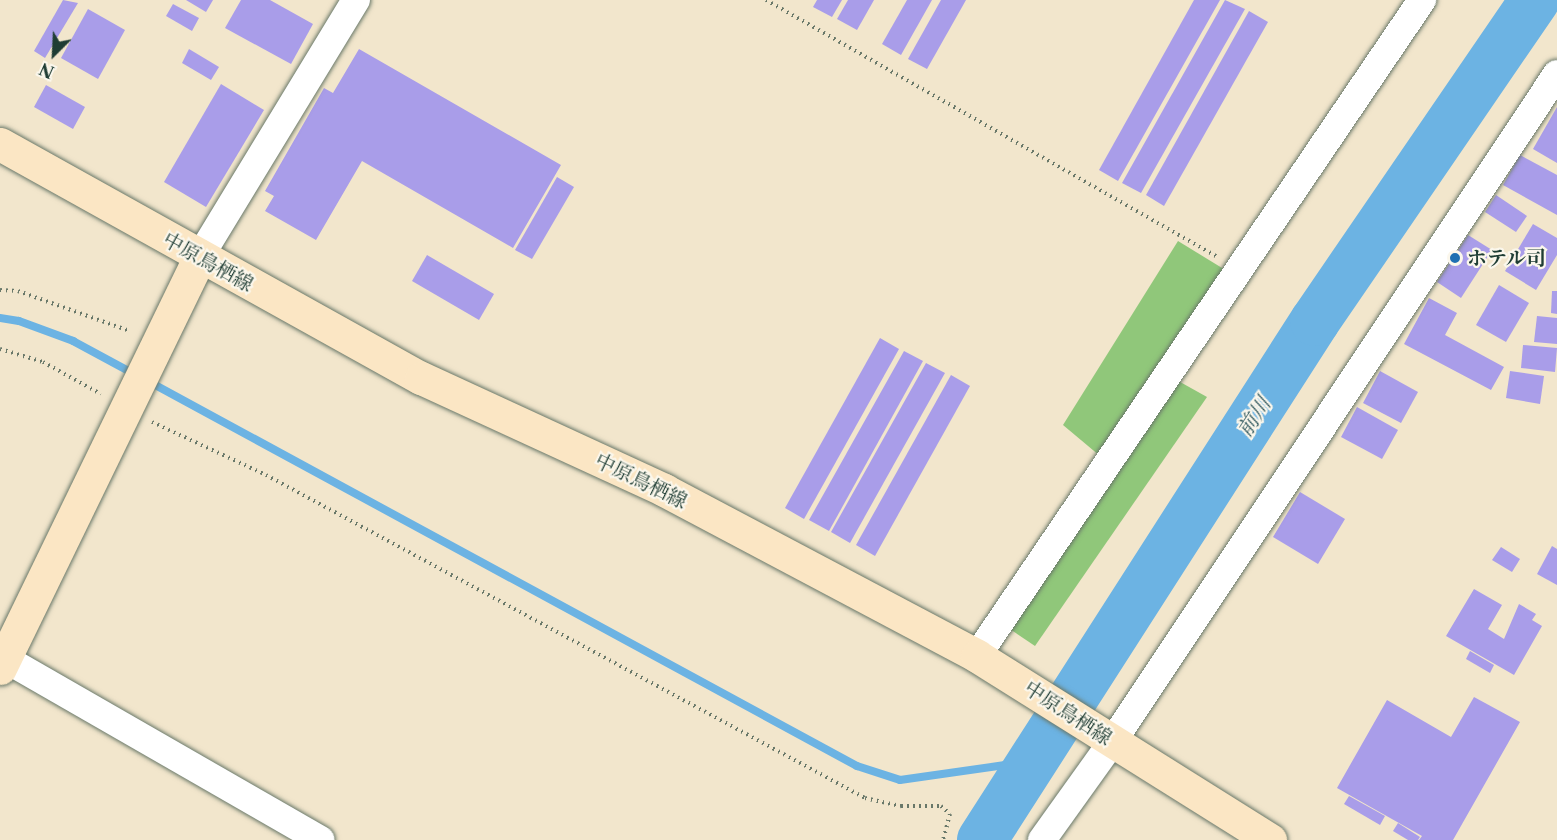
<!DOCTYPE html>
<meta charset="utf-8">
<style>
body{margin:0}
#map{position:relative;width:1557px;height:840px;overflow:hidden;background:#f2e6cc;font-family:"Libre Caslon Text","Noto Serif JP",serif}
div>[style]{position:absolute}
.green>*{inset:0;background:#90c77a}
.stream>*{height:8px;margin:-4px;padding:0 4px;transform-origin:4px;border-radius:4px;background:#6cb3e3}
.river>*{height:50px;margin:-25px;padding:0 25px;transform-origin:25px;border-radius:25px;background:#6cb3e3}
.building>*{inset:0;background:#a99de9}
.path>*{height:4px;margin-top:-2px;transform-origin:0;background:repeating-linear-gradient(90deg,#697869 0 1.5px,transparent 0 6px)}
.roads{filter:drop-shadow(0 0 2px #697869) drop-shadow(0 0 2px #697869)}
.street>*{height:28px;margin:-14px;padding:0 14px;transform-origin:14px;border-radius:14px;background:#fff}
.secondary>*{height:33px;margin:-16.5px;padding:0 16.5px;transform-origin:16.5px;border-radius:16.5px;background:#fbe6c4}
.dots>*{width:16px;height:16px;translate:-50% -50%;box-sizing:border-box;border:3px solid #fbf7ec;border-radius:50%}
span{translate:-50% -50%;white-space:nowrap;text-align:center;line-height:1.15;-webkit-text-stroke:4.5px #fbf7ec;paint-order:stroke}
.poi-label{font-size:20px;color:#1f3d34;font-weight:700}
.left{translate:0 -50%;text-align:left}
.street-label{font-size:20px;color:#1f3d34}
.water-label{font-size:21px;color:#325a60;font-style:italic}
.north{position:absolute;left:24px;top:24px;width:60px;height:60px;-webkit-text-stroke:4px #fbf7ec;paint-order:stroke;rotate:204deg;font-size:16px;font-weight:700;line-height:24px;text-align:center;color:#1f3d34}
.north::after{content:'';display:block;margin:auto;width:21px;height:27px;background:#1f3d34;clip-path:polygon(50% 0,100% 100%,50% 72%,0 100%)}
</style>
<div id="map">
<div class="green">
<div style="clip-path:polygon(1178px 241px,1227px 271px,1100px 456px,1063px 425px)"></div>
<div style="clip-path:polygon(1173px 378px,1207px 397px,1035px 646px,1004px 625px)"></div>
</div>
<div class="stream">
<div style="left:0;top:318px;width:19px;rotate:9deg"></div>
<div style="left:19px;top:321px;width:58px;rotate:20.3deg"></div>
<div style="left:73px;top:341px;width:69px;rotate:28.4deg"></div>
<div style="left:146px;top:380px;width:809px;rotate:28.5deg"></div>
<div style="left:857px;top:766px;width:45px;rotate:18deg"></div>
<div style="left:900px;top:780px;width:106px;rotate:-8.1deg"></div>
<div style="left:1005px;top:765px;width:57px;rotate:-37.9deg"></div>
</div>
<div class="river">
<div style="left:982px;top:840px;width:617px;rotate:-57.32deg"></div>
<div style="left:1315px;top:321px;width:389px;rotate:-55.6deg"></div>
</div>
<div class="building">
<div style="clip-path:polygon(63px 0,78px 3px,45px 58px,34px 51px)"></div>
<div style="clip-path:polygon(186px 0,213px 0,206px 12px)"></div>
<div style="clip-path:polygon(241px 0,270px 0,313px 24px,291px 64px,225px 28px)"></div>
<div style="clip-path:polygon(817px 0,842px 0,832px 17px,813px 7px)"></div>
<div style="clip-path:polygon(848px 0,874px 0,857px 30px,837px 19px)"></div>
<div style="clip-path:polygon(907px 0,932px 0,901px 55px,882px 44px)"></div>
<div style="clip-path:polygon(941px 0,966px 0,927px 69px,908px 59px)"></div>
<div style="clip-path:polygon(1194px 0,1220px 0,1118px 181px,1099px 170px)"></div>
<div style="clip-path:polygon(1225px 0,1245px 9px,1141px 193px,1122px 183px)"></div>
<div style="clip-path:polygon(173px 4px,199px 18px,192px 31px,166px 16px)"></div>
<div style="clip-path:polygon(88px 9px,125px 30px,98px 79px,61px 58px)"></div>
<div style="clip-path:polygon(1249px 11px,1268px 22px,1164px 206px,1146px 195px)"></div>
<div style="clip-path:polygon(189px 49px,219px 67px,211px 80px,182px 63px)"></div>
<div style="clip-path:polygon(359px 49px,561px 165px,513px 248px,362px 161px,316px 240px,265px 211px,274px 196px,265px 191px,324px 88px,333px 93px)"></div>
<div style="clip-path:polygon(221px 84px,264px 110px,206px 207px,164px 182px)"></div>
<div style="clip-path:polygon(46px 85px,85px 107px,73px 129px,34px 107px)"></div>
<div style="clip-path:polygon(1557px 107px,1557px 163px,1533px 149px)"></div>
<div style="clip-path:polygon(1520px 155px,1557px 175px,1557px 215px,1503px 185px)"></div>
<div style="clip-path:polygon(557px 177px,574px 187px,532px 259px,515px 250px)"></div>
<div style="clip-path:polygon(1496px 195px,1527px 216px,1516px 232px,1485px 212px)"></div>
<div style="clip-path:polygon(1533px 224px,1557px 238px,1557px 255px,1536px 290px,1505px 271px)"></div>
<div style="clip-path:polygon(1468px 235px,1492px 250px,1461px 298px,1437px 282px)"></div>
<div style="clip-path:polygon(427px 255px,494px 294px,479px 320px,412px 281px)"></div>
<div style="clip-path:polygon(1499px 285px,1529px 303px,1506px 342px,1476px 325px)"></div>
<div style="clip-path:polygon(1552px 291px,1557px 291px,1557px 314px,1551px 313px)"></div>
<div style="clip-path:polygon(1429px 298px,1457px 313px,1445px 335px,1504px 367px,1491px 390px,1404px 344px)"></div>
<div style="clip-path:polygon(1537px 316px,1557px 318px,1557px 344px,1534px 342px)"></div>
<div style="clip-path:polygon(880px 338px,899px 349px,804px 519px,785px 508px)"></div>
<div style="clip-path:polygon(1523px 345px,1557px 348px,1555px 372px,1521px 368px)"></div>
<div style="clip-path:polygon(904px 351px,923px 361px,829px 531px,809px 520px)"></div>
<div style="clip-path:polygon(926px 363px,945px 373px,850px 543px,831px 532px)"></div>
<div style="clip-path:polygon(1380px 371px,1418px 392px,1401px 423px,1363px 403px)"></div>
<div style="clip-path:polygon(1510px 371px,1544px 376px,1540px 404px,1506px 398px)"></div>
<div style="clip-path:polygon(951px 375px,970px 386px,875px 556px,856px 545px)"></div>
<div style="clip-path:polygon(1357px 407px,1398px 430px,1382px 459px,1341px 437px)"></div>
<div style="clip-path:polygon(1300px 492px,1345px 519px,1318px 564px,1273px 537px)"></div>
<div style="clip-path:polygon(1552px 546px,1557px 549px,1557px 585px,1537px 574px)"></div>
<div style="clip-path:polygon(1501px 547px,1520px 559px,1512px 572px,1492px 560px)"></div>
<div style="clip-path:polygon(1474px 589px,1502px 605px,1488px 629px,1504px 639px,1519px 604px,1536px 614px,1532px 620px,1542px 626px,1514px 675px,1446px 636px)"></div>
<div style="clip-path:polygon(1470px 651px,1494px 665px,1490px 673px,1466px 659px)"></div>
<div style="clip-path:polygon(1474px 697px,1520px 722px,1453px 840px,1419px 840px,1422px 836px,1337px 788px,1387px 700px,1451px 737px)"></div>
<div style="clip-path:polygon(1349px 796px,1385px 816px,1380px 825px,1344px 804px)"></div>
<div style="clip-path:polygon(1398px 823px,1420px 837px,1418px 840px,1408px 840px,1393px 831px)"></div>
</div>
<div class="path">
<div style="left:766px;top:0;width:518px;rotate:29.64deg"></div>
<div style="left:0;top:290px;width:18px;rotate:3deg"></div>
<div style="left:18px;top:291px;width:119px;rotate:19.7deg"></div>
<div style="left:0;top:349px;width:45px;rotate:16.8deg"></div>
<div style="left:43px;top:362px;width:66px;rotate:28.9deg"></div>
<div style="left:152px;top:422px;width:126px;rotate:24.9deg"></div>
<div style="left:266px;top:475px;width:681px;rotate:28.33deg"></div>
<div style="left:865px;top:798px;width:37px;rotate:13deg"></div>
<div style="left:901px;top:806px;width:40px"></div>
<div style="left:941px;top:806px;width:12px;rotate:42deg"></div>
<div style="left:950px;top:814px;width:27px;rotate:105deg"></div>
</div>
<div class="roads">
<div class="street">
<div style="left:199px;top:258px;width:302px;rotate:-58.7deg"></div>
<div style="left:977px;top:656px;width:793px;rotate:-55.85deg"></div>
<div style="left:4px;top:658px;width:365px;rotate:29.9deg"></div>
<div style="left:1042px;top:840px;width:122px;rotate:-54.4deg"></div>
<div style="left:1113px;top:741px;width:801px;rotate:-56.35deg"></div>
</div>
<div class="secondary">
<div style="left:0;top:144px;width:482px;rotate:29.1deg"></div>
<div style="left:421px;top:378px;width:268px;rotate:24.7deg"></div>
<div style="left:664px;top:490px;width:354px;rotate:27.9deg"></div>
<div style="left:977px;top:656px;width:346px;rotate:32.1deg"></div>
<div style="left:0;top:668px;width:456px;rotate:-64.1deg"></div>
</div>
</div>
<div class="dots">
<div style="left:1455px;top:258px;background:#1f6fb2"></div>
</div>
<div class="poi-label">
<span class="left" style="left:1467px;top:258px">ホテル司</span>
</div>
<div class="street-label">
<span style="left:208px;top:262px;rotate:29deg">中原鳥栖線</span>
<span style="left:641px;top:481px;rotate:26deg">中原鳥栖線</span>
<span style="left:1068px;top:713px;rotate:33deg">中原鳥栖線</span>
</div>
<div class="water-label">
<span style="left:1254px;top:417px;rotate:-57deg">前川</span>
</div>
<div class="north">N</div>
</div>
